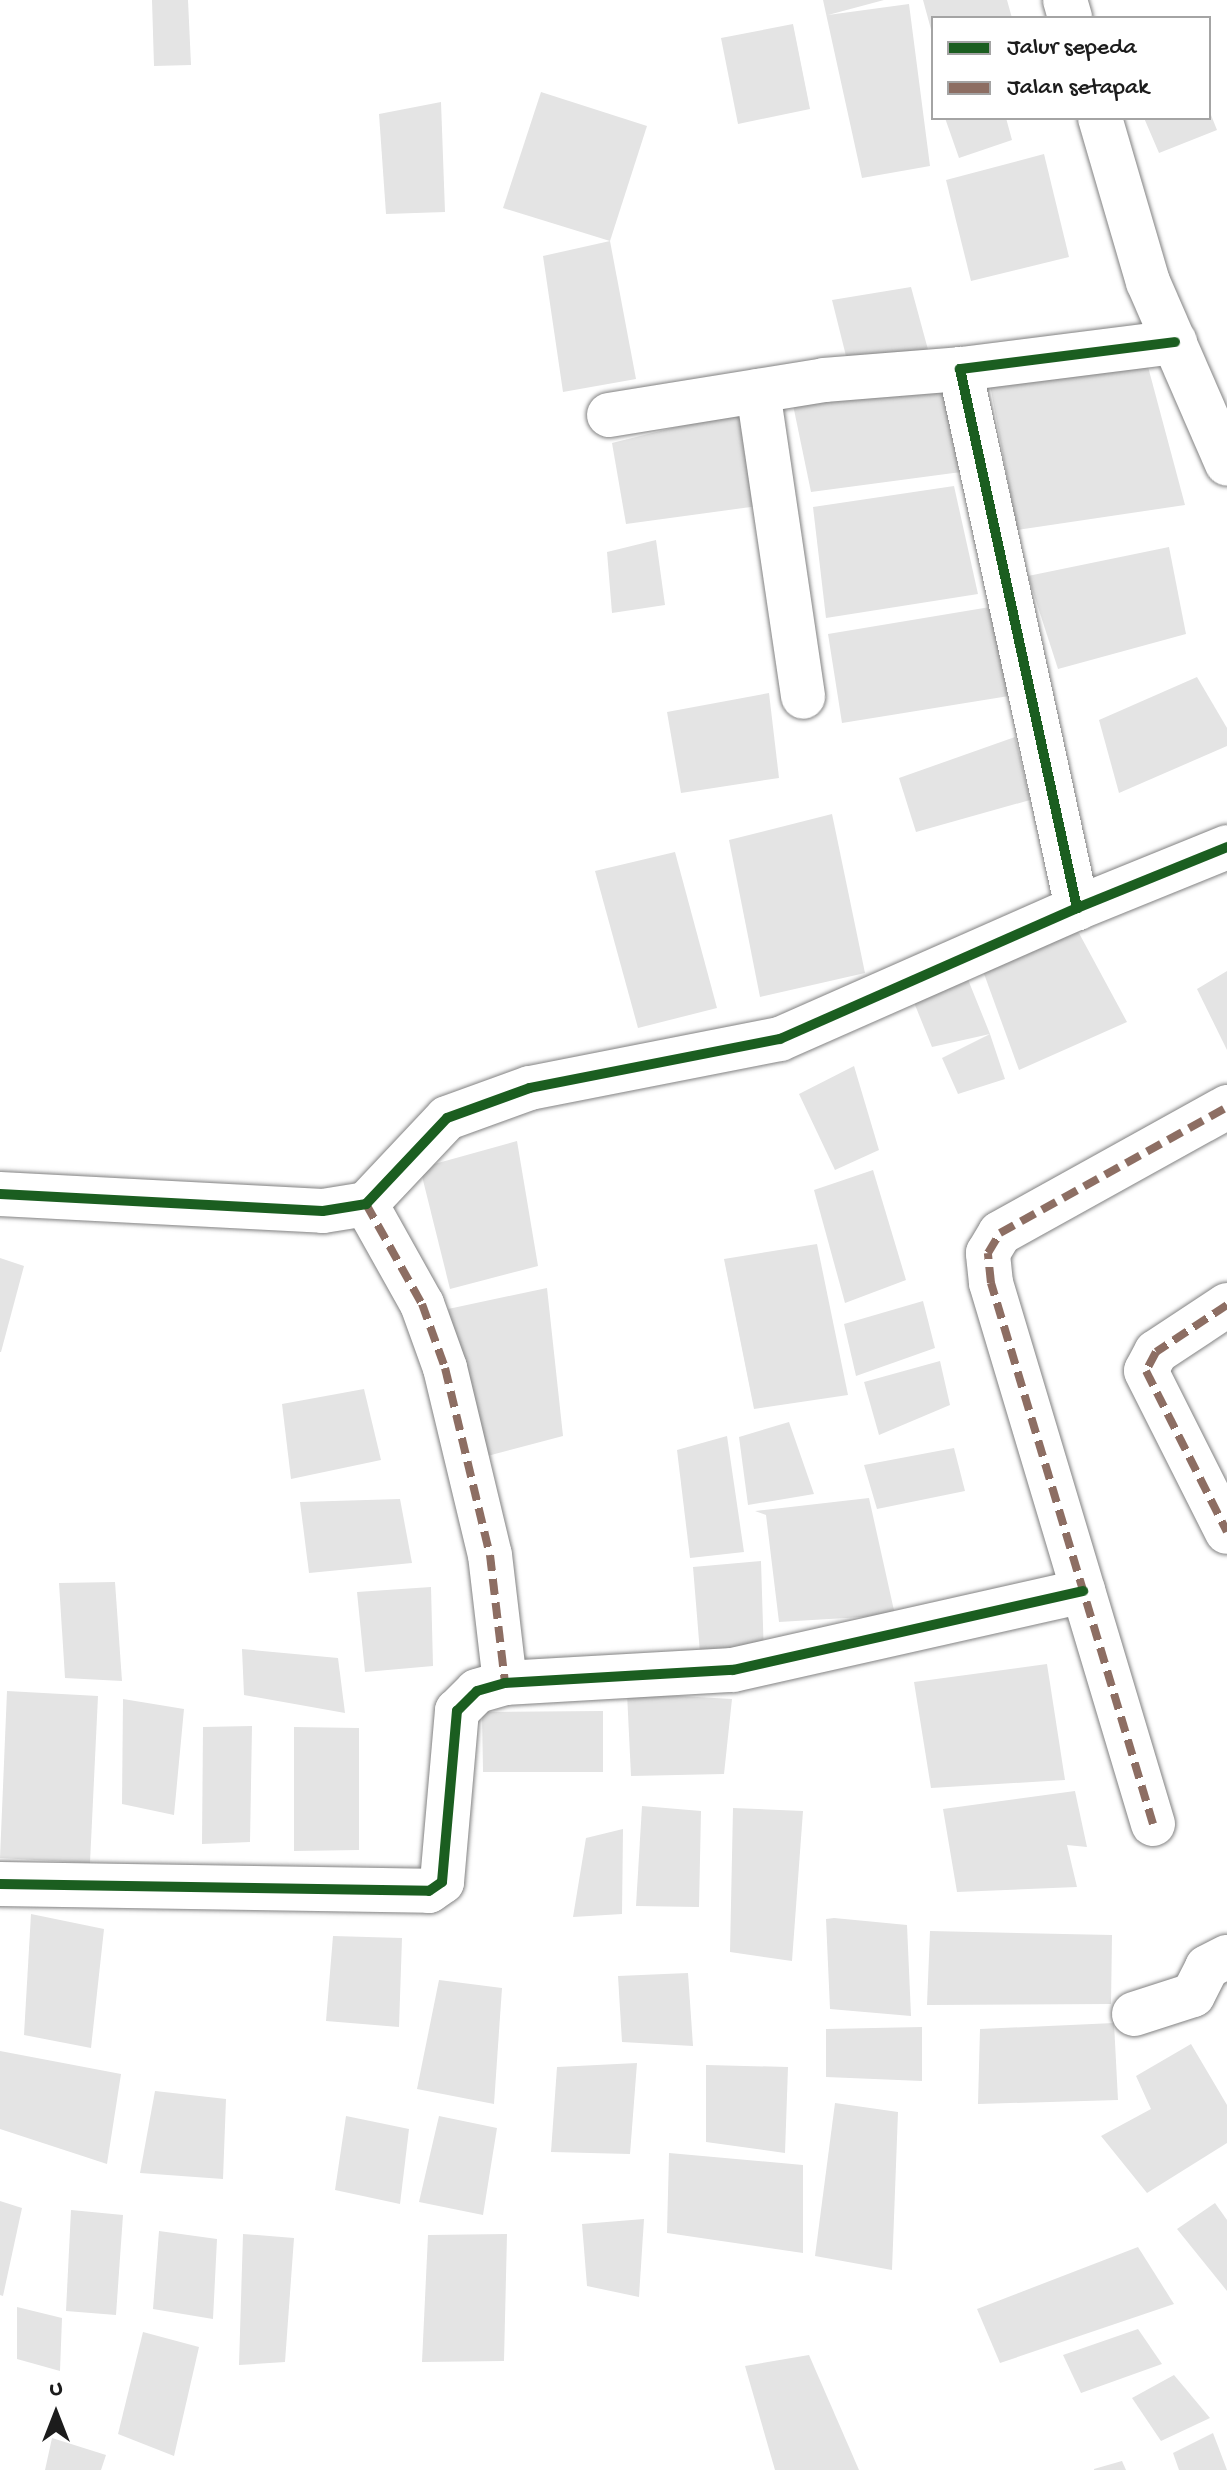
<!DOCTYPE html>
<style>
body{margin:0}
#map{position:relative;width:1227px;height:2470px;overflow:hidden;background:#fff;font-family:"Gochi Hand",sans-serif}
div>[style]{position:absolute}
.building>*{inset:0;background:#e4e4e4}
.roads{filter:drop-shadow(0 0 2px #828282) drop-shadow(0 0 2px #828282)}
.minor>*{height:44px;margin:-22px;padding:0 22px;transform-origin:22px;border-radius:22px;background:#fff}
.quiet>*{height:8px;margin-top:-4px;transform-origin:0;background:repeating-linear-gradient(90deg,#8d6e63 0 16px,transparent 0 24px)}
.cycleway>*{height:10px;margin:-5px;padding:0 5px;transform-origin:5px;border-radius:5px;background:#1b5e20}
span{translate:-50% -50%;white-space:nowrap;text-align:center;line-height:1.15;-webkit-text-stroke:7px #fff;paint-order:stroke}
.legend{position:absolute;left:931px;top:16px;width:280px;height:104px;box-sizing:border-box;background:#fff;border:2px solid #a4a4a4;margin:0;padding:10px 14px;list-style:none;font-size:24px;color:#1c1c1c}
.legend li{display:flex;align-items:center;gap:16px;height:40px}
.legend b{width:40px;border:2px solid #a4a4a4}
.north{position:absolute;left:16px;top:2374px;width:80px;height:80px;-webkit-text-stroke:6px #fff;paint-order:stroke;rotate:0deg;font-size:22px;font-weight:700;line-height:32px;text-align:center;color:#1c1c1c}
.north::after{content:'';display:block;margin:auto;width:28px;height:36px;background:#1c1c1c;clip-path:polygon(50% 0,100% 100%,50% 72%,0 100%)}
</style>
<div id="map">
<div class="building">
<div style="clip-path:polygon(152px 0,188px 0,191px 65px,154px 66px)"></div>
<div style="clip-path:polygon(823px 0,884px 0,828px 15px,909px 4px,930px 166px,862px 178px)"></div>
<div style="clip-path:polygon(923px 0,1007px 0,1012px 18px,933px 18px,932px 33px)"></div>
<div style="clip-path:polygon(793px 24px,810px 109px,738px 124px,721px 38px)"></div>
<div style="clip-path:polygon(541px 92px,647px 126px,610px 241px,503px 208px)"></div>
<div style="clip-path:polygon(441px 102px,445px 212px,386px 214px,379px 114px)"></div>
<div style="clip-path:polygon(1209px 110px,1217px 130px,1159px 153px,1144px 118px,1209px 118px)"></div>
<div style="clip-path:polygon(945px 118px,1006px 118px,1012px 140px,959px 158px)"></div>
<div style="clip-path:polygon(1044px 154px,1069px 257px,971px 281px,946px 180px)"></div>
<div style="clip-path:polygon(610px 241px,636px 379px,563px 392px,543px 256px)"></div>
<div style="clip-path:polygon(911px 287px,930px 357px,848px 364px,832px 300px)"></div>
<div style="clip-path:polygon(1147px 363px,1185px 505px,1017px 530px,990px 385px)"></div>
<div style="clip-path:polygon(941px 380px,961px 472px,811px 492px,792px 400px)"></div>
<div style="clip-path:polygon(749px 409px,758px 506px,626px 524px,612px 443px)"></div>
<div style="clip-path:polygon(954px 486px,978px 594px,826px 618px,813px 507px)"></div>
<div style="clip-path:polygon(656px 540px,665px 605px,612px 613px,607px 552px)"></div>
<div style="clip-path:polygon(1169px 547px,1186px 634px,1058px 669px,1028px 576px)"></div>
<div style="clip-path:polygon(996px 606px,1015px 695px,842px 723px,828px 634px)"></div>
<div style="clip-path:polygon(1197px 677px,1227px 728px,1227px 746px,1119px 793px,1099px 720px)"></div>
<div style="clip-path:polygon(769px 693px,779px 778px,681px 793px,667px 712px)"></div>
<div style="clip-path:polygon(1015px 737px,1030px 800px,916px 832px,899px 778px)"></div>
<div style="clip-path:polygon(832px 814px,865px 973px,760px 997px,729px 840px)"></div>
<div style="clip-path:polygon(675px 852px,717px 1008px,638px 1028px,595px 871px)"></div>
<div style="clip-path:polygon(1073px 922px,1127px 1022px,1019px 1070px,983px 971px)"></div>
<div style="clip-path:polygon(1227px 971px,1227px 1050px,1197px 989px)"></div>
<div style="clip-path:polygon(967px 977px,990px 1034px,1005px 1079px,958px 1094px,942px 1058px,990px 1034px,932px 1047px,913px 1000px)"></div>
<div style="clip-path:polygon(854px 1066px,879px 1150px,835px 1170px,799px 1094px)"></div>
<div style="clip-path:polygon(517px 1141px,538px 1266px,450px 1289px,420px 1168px)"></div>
<div style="clip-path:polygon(873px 1170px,906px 1280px,845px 1303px,814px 1190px)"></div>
<div style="clip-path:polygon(817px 1244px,848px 1395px,754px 1409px,724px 1259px)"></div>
<div style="clip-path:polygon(0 1258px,24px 1266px,1px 1352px,0 1352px)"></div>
<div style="clip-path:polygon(547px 1288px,563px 1436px,476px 1459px,448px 1309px)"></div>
<div style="clip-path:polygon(923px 1301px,935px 1348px,856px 1376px,844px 1324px)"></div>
<div style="clip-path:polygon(940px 1361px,950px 1405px,879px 1435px,864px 1382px)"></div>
<div style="clip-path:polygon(364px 1389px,381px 1460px,291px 1479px,282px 1404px)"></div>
<div style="clip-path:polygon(789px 1422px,814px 1494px,748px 1505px,739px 1437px)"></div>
<div style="clip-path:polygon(727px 1436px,744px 1552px,690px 1558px,677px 1450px)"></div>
<div style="clip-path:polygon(954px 1448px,965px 1491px,877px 1509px,864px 1465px)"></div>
<div style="clip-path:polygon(869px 1498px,895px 1615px,779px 1622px,766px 1515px,755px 1511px)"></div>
<div style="clip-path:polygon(400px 1499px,412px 1563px,309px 1573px,300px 1502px)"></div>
<div style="clip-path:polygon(761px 1561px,764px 1658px,701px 1665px,693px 1567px)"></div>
<div style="clip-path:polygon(115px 1582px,122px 1681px,65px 1678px,59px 1583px)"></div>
<div style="clip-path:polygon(431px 1587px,433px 1666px,365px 1672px,357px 1592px)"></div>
<div style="clip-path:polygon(242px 1649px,338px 1658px,345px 1713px,244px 1695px)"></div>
<div style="clip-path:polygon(1047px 1664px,1065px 1780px,931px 1788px,914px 1682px)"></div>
<div style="clip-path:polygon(7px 1691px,98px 1696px,90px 1863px,0 1858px)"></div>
<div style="clip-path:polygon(627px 1693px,732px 1699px,724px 1774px,631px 1776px)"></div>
<div style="clip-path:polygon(123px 1699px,184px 1709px,174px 1815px,122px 1804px)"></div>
<div style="clip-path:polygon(603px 1711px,603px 1772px,483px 1772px,482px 1712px)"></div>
<div style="clip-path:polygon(252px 1726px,250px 1842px,202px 1844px,203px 1727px)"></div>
<div style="clip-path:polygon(294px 1727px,359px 1728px,359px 1850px,294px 1851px)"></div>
<div style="clip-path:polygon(1075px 1791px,1087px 1847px,1067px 1845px,1077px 1887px,957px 1892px,943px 1809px)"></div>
<div style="clip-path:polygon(642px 1806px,701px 1811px,699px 1907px,636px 1906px)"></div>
<div style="clip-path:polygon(733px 1808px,803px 1811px,792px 1961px,730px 1952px)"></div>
<div style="clip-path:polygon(623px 1829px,622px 1914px,573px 1917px,586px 1838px)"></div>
<div style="clip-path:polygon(31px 1914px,104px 1929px,91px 2048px,24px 2035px)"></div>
<div style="clip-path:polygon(834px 1918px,907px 1925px,911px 2016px,830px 2009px,826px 1919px)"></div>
<div style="clip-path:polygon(930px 1931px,1112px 1935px,1111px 2004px,927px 2005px)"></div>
<div style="clip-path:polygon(333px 1936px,402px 1938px,399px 2027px,326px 2021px)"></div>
<div style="clip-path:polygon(688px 1973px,693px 2046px,622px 2042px,618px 1976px)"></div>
<div style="clip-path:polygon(439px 1980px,502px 1988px,494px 2104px,417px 2089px)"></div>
<div style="clip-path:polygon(1114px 2023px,1118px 2100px,978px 2104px,980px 2029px)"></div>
<div style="clip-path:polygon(922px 2027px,922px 2081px,826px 2077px,826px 2029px)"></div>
<div style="clip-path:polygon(1191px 2044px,1227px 2105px,1227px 2143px,1147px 2193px,1101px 2136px,1151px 2109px,1136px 2076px)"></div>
<div style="clip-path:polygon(0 2051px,121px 2074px,107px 2164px,0 2129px)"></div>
<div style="clip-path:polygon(637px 2063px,630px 2154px,551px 2152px,557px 2067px)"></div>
<div style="clip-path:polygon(706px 2065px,788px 2067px,785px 2153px,706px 2142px)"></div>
<div style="clip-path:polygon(155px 2091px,226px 2099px,223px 2179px,140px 2173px)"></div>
<div style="clip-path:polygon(835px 2103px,898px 2112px,892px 2270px,815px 2256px)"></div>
<div style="clip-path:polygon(346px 2116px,409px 2129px,400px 2204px,335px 2190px)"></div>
<div style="clip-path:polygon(439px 2116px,497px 2128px,483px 2215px,419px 2202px)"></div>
<div style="clip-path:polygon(669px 2153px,803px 2165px,803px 2253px,667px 2233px)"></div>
<div style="clip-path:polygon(0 2201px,22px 2208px,3px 2296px,0 2295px)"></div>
<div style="clip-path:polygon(1215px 2203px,1227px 2220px,1227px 2291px,1177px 2229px)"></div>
<div style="clip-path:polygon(71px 2210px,123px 2215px,116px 2315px,66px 2311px)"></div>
<div style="clip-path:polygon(644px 2219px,639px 2297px,587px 2286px,582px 2224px)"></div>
<div style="clip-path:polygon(159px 2231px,217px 2239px,213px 2319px,153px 2309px)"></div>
<div style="clip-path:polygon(243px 2234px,294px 2238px,285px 2362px,239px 2365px)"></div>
<div style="clip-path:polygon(507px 2234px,504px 2361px,422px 2362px,428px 2235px)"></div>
<div style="clip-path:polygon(1138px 2247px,1174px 2304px,1000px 2363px,977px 2309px)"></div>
<div style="clip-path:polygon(17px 2307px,62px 2318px,60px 2371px,17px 2359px)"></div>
<div style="clip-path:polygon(1138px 2329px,1162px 2364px,1081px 2393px,1063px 2355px)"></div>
<div style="clip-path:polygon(143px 2332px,199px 2347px,174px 2456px,118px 2434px)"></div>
<div style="clip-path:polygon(809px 2355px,859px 2470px,775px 2470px,745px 2366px)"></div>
<div style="clip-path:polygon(1174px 2375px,1210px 2418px,1161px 2441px,1132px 2398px)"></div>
<div style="clip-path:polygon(1213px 2433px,1227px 2470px,1179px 2470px,1173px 2453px)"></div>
<div style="clip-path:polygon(52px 2438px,106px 2455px,101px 2470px,45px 2470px)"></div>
<div style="clip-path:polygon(1122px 2461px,1126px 2470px,1094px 2470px,1094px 2469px)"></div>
</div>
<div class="roads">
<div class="minor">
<div style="left:1065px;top:0;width:19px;rotate:74deg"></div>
<div style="left:1100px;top:118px;width:171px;rotate:73.7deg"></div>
<div style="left:1148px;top:282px;width:198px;rotate:66.5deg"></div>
<div style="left:1175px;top:342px;width:217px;rotate:172.8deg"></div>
<div style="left:960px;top:369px;width:552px;rotate:77.75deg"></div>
<div style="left:1077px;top:908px;width:162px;rotate:-22.1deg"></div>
<div style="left:758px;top:391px;width:309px;rotate:81.6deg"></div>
<div style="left:609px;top:415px;width:218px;rotate:-9.2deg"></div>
<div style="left:824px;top:380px;width:136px;rotate:-4.6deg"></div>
<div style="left:0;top:1194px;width:323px;rotate:3deg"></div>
<div style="left:323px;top:1211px;width:44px;rotate:-9.2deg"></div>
<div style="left:366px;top:1204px;width:118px;rotate:-46.7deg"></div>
<div style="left:447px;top:1118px;width:88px;rotate:-19.9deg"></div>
<div style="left:530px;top:1088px;width:255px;rotate:-11.1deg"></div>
<div style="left:780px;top:1039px;width:325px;rotate:-23.8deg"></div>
<div style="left:366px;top:1204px;width:115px;rotate:60.8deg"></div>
<div style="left:422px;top:1304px;width:68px;rotate:70.2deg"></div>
<div style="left:445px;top:1368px;width:192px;rotate:76.5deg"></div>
<div style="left:490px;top:1555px;width:129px;rotate:83.3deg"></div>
<div style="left:1227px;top:1305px;width:85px;rotate:146.5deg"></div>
<div style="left:1156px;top:1352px;width:21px;rotate:118deg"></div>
<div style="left:1146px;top:1371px;width:180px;rotate:63.3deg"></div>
<div style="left:1153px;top:1824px;width:565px;rotate:-106.67deg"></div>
<div style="left:991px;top:1283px;width:30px;rotate:-96deg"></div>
<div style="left:988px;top:1253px;width:23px;rotate:-59deg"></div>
<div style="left:1000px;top:1233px;width:260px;rotate:-29deg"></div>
<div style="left:0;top:1884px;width:429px;rotate:0.9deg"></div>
<div style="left:429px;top:1891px;width:16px;rotate:-35deg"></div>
<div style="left:442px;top:1882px;width:172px;rotate:-85deg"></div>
<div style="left:457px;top:1711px;width:28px;rotate:-45deg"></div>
<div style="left:477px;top:1691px;width:29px;rotate:-16deg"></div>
<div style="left:505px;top:1683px;width:228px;rotate:-3.3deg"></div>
<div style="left:733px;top:1670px;width:359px;rotate:-12.7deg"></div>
<div style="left:1134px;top:2014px;width:62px;rotate:-17.9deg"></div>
<div style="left:1193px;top:1995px;width:31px;rotate:-63deg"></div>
<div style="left:1207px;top:1967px;width:22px;rotate:-27deg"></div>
</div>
</div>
<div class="quiet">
<div style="left:366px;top:1204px;width:115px;rotate:60.8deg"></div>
<div style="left:422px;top:1304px;width:68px;rotate:70.2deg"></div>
<div style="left:445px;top:1368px;width:192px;rotate:76.5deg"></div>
<div style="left:490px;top:1555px;width:129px;rotate:83.3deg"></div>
<div style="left:1227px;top:1305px;width:85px;rotate:146.5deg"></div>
<div style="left:1156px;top:1352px;width:21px;rotate:118deg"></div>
<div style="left:1146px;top:1371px;width:180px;rotate:63.3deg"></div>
<div style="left:1153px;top:1824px;width:565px;rotate:-106.67deg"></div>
<div style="left:991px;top:1283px;width:30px;rotate:-96deg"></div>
<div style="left:988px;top:1253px;width:23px;rotate:-59deg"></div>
<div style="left:1000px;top:1233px;width:260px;rotate:-29deg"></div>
</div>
<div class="cycleway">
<div style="left:1175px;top:342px;width:217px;rotate:172.8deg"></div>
<div style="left:960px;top:369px;width:552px;rotate:77.75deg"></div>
<div style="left:1077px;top:908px;width:162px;rotate:-22.1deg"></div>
<div style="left:0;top:1194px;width:323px;rotate:3deg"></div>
<div style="left:323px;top:1211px;width:44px;rotate:-9.2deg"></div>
<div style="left:366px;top:1204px;width:118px;rotate:-46.7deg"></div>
<div style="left:447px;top:1118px;width:88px;rotate:-19.9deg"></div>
<div style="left:530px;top:1088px;width:255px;rotate:-11.1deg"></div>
<div style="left:780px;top:1039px;width:325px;rotate:-23.8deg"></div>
<div style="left:0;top:1884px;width:429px;rotate:0.9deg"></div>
<div style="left:429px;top:1891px;width:16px;rotate:-35deg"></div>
<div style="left:442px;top:1882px;width:172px;rotate:-85deg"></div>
<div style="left:457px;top:1711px;width:28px;rotate:-45deg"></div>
<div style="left:477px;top:1691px;width:29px;rotate:-16deg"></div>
<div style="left:505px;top:1683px;width:228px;rotate:-3.3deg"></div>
<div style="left:733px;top:1670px;width:359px;rotate:-12.7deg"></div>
</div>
<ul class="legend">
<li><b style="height:10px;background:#1b5e20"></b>Jalur sepeda</li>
<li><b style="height:10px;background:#8d6e63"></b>Jalan setapak</li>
</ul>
<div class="north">U</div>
</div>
